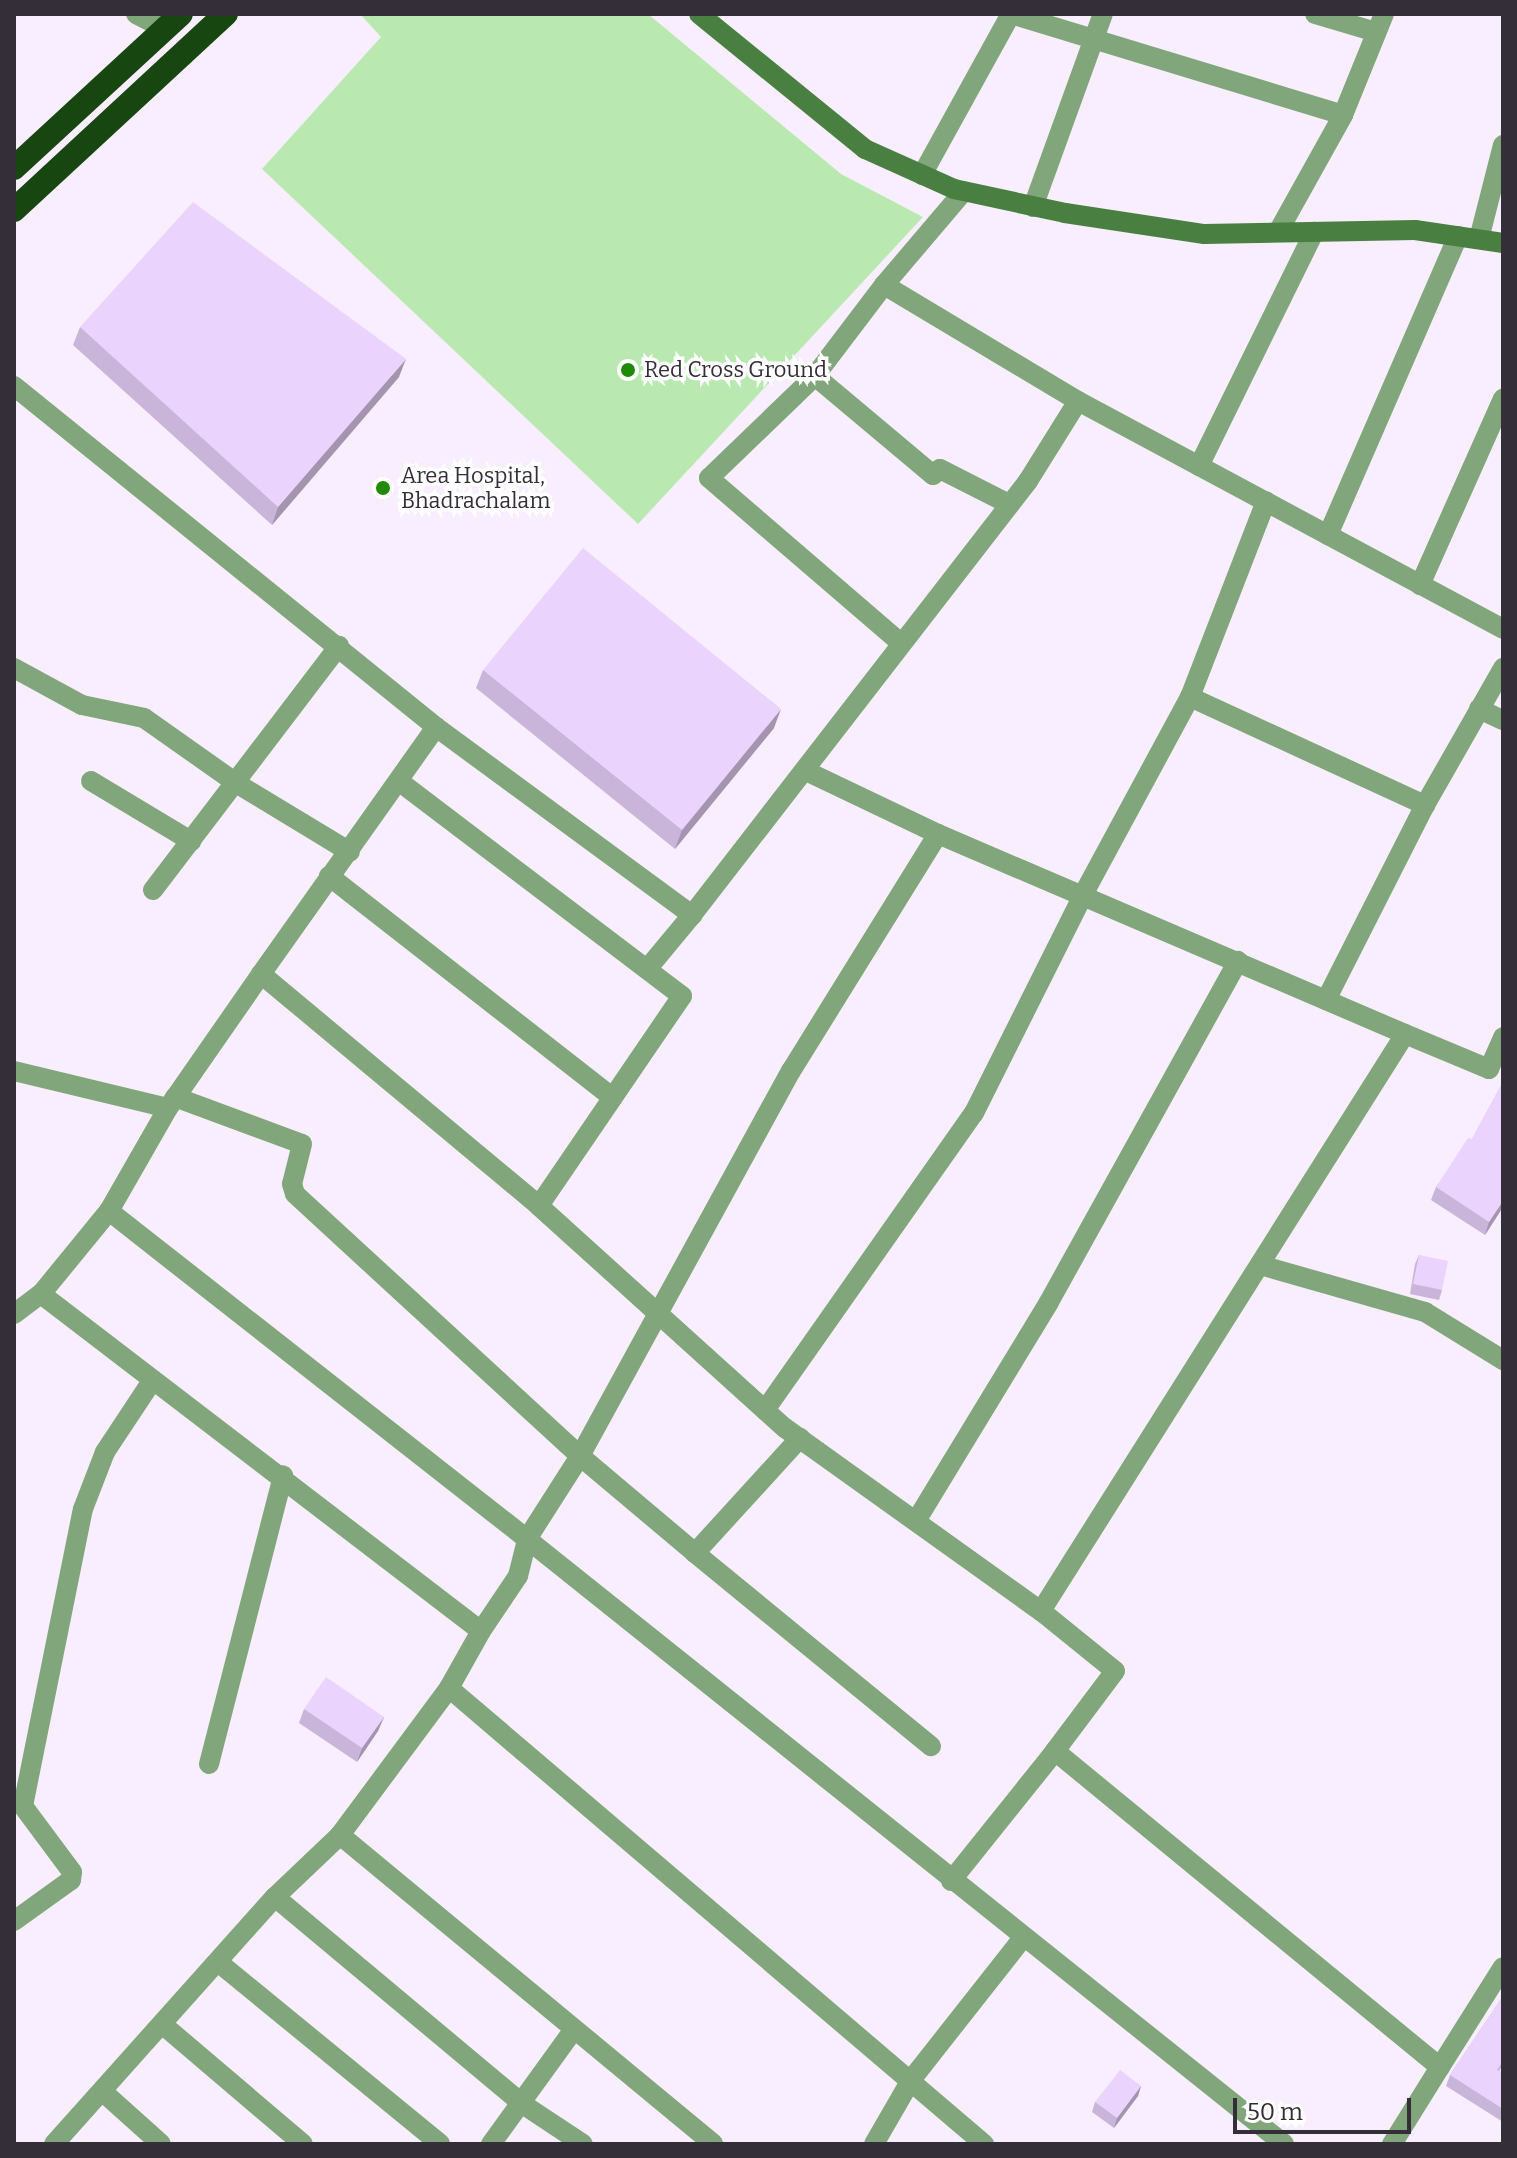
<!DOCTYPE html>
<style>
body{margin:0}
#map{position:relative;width:1517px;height:2158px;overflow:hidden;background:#f8eeff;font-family:Bitter,serif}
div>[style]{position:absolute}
.green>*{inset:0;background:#b9e9b1}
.street>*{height:20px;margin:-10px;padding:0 10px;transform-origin:10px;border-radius:10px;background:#82a67c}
.secondary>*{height:20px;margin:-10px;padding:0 10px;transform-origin:10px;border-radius:10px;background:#498041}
.highway>*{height:24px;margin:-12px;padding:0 12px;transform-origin:12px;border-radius:12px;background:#184610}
.wall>*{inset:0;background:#c9b5d9}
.shaded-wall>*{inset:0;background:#a494b0}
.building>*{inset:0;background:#ead3fc}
.dots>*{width:22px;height:22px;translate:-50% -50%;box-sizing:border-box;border:4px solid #fff;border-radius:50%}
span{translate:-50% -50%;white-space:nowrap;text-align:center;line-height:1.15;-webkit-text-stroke:7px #fff;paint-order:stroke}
.poi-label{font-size:22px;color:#342e39}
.left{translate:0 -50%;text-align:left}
.frame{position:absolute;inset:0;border:16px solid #342e39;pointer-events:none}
.scale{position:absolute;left:1233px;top:2098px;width:178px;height:36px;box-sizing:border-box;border:4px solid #342e39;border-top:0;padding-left:10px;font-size:24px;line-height:28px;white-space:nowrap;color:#342e39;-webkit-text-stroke:6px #fff;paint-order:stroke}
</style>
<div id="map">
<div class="green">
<div style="clip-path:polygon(360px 14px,648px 14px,841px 174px,923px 217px,638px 524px,262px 169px,381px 37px)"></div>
</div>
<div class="street">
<div style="left:136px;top:14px;width:33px;rotate:27deg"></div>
<div style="left:1011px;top:14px;width:347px;rotate:16.9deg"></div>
<div style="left:1315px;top:14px;width:64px;rotate:16.4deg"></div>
<div style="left:922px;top:175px;width:184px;rotate:-61.1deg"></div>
<div style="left:1033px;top:207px;width:205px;rotate:-70.1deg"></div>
<div style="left:1278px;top:232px;width:134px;rotate:-60.9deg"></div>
<div style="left:1343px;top:115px;width:109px;rotate:-67.9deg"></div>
<div style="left:1479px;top:239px;width:97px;rotate:-75.7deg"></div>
<div style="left:884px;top:285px;width:114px;rotate:127.2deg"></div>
<div style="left:815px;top:376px;width:147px;rotate:136.1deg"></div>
<div style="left:709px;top:478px;width:253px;rotate:40.7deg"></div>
<div style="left:815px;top:376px;width:154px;rotate:40deg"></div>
<div style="left:933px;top:475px;width:9px;rotate:-41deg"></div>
<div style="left:940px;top:469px;width:77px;rotate:26.9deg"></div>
<div style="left:14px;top:386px;width:543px;rotate:38.94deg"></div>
<div style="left:436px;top:727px;width:318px;rotate:36.3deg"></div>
<div style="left:692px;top:915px;width:549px;rotate:-52.25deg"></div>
<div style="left:1028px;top:481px;width:94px;rotate:-58deg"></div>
<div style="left:1078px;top:401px;width:226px;rotate:-149.1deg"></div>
<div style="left:884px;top:285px;width:123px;rotate:-49.6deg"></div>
<div style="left:1078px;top:401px;width:482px;rotate:28.2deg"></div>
<div style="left:1199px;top:466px;width:261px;rotate:-63.8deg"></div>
<div style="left:1328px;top:535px;width:326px;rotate:-66.5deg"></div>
<div style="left:1420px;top:585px;width:204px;rotate:-66deg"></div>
<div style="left:14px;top:668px;width:77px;rotate:28.6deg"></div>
<div style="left:82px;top:705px;width:63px;rotate:11.8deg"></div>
<div style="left:144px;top:718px;width:113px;rotate:35.2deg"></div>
<div style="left:236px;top:783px;width:133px;rotate:31.2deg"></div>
<div style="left:1190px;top:697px;width:210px;rotate:-68.8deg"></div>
<div style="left:1479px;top:709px;width:26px;rotate:25deg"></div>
<div style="left:436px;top:727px;width:303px;rotate:125.3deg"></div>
<div style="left:261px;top:974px;width:362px;rotate:39.8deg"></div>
<div style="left:539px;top:1206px;width:331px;rotate:42.1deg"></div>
<div style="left:785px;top:1428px;width:315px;rotate:35.6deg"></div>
<div style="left:1041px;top:1611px;width:682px;rotate:-57.75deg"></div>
<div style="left:1405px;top:1034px;width:508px;rotate:-156.82deg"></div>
<div style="left:938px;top:834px;width:148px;rotate:-154.5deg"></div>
<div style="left:91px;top:781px;width:117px;rotate:31deg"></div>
<div style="left:400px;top:782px;width:354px;rotate:37.2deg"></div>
<div style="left:682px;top:996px;width:254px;rotate:124.3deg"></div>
<div style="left:329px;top:876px;width:360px;rotate:38deg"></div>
<div style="left:153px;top:890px;width:307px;rotate:-52.7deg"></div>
<div style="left:648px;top:968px;width:69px;rotate:-50.3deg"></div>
<div style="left:1326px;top:1000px;width:219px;rotate:-63.1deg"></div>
<div style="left:1425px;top:805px;width:158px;rotate:-60.3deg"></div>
<div style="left:1405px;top:1034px;width:91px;rotate:22.6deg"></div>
<div style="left:1489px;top:1069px;width:35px;rotate:-66deg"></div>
<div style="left:14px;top:1071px;width:158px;rotate:13.5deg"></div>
<div style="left:175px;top:1097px;width:135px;rotate:20.3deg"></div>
<div style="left:302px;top:1144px;width:41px;rotate:104deg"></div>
<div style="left:292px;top:1184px;width:10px;rotate:73deg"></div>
<div style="left:295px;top:1194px;width:387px;rotate:42.6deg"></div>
<div style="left:580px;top:1456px;width:150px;rotate:40.1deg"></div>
<div style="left:695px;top:1553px;width:156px;rotate:-47.6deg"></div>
<div style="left:109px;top:1211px;width:531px;rotate:38.12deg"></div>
<div style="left:527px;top:1539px;width:98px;rotate:-57.4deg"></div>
<div style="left:580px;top:1456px;width:439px;rotate:-61.3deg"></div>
<div style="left:791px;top:1071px;width:279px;rotate:-58.2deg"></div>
<div style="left:1260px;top:1265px;width:172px;rotate:15.9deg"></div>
<div style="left:1425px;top:1312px;width:92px;rotate:31.6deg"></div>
<div style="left:41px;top:1294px;width:554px;rotate:37.45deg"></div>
<div style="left:481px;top:1631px;width:66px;rotate:-56.1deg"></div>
<div style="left:518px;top:1576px;width:38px;rotate:-76deg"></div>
<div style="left:527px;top:1539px;width:969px;rotate:38.63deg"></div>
<div style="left:14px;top:1314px;width:34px;rotate:-37deg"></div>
<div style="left:41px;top:1294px;width:107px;rotate:-50.7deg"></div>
<div style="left:109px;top:1211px;width:119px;rotate:-60.2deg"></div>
<div style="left:168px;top:1108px;width:163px;rotate:-55.2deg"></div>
<div style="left:765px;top:1410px;width:363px;rotate:-54.9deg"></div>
<div style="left:974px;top:1113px;width:246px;rotate:-63.4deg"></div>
<div style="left:1084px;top:893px;width:223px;rotate:-61.6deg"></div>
<div style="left:1190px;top:697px;width:259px;rotate:24.7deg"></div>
<div style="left:916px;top:1521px;width:256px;rotate:-58.7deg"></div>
<div style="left:1049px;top:1302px;width:390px;rotate:-61deg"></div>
<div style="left:695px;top:1553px;width:305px;rotate:39.3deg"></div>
<div style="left:1041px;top:1611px;width:95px;rotate:39deg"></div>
<div style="left:1115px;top:1671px;width:100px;rotate:126.9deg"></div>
<div style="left:1055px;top:1751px;width:498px;rotate:39.4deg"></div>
<div style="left:1440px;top:2067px;width:91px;rotate:121.9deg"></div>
<div style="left:449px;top:1688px;width:65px;rotate:-60.7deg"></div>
<div style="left:209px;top:1764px;width:298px;rotate:-75.6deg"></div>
<div style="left:340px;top:1835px;width:484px;rotate:39.6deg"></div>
<div style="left:951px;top:1881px;width:166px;rotate:-51.3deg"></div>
<div style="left:275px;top:1897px;width:321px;rotate:39.9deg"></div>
<div style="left:521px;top:2103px;width:74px;rotate:33.5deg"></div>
<div style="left:14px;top:1921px;width:70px;rotate:-35.7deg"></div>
<div style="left:71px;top:1880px;width:8px;rotate:-83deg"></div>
<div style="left:72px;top:1872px;width:82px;rotate:-126.6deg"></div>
<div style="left:23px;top:1806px;width:303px;rotate:-78.6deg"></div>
<div style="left:83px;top:1509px;width:61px;rotate:-68.9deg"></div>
<div style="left:105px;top:1452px;width:85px;rotate:-56.5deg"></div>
<div style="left:218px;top:1962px;width:287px;rotate:39.3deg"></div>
<div style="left:162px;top:2024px;width:185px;rotate:40.4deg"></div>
<div style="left:1440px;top:2067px;width:118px;rotate:-57.8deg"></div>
<div style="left:102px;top:2091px;width:79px;rotate:41.9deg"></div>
<div style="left:54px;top:2144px;width:331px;rotate:-48.2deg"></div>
<div style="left:275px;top:1897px;width:90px;rotate:-43.6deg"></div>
<div style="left:340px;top:1835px;width:183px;rotate:-53.4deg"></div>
<div style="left:449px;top:1688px;width:703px;rotate:40.44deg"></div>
<div style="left:491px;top:2144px;width:138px;rotate:-54.1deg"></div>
<div style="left:874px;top:2144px;width:74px;rotate:-60deg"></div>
<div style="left:911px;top:2080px;width:179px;rotate:-51.8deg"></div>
</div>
<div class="secondary">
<div style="left:699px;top:14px;width:214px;rotate:39.1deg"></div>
<div style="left:865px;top:149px;width:98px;rotate:24.2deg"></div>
<div style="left:954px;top:189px;width:114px;rotate:12.2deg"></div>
<div style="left:1065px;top:213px;width:141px;rotate:8.6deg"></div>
<div style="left:1204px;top:234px;width:211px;rotate:-1.1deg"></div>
<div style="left:1415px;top:230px;width:89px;rotate:8.4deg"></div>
</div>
<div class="highway">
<div style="left:14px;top:168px;width:227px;rotate:-42.7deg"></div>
<div style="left:14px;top:210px;width:289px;rotate:-42.8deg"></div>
</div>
<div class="wall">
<div style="clip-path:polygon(80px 327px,399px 377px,272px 525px,73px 345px)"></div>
<div style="clip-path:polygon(483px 670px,774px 728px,675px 849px,476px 688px)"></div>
<div style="clip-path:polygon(1503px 1082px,1503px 1207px,1485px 1235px,1431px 1200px,1436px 1187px,1472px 1139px)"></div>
<div style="clip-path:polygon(1419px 1255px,1442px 1290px,1439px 1300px,1410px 1294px,1415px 1264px)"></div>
<div style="clip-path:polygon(304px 1709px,384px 1717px,378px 1731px,357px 1762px,299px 1723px)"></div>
<div style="clip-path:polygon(1503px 1996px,1503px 2065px,1499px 2071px,1503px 2073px,1503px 2122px,1446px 2086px,1450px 2075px)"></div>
<div style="clip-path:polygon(1141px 2086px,1138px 2096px,1114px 2128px,1092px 2112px,1095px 2102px)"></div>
</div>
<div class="shaded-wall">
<div style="clip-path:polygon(406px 359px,399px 377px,272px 525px,278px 507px)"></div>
<div style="clip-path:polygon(781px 709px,774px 728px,675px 849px,682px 830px)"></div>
<div style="clip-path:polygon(1503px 1201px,1503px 1207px,1485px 1235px,1489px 1222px)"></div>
<div style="clip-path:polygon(384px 1717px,378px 1731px,357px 1762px,362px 1748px)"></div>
<div style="clip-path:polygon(1141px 2086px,1138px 2096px,1114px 2128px,1117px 2118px)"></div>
</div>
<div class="building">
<div style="clip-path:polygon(193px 202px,406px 359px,278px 507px,80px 327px)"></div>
<div style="clip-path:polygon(583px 548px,781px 709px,682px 830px,483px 670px)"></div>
<div style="clip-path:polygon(1503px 1082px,1503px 1201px,1489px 1222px,1436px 1187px,1468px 1138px,1472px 1139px)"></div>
<div style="clip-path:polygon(1419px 1255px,1448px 1261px,1442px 1290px,1413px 1284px)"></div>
<div style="clip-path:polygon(326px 1677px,384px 1717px,362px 1748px,304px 1709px)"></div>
<div style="clip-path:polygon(1503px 1996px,1503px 2061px,1497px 2070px,1503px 2073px,1503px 2109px,1450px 2075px)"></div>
<div style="clip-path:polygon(1120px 2070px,1141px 2086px,1117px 2118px,1095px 2102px)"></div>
</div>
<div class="dots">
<div style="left:628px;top:370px;background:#208a06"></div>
<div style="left:383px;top:488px;background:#208a06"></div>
</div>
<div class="poi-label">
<span class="left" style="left:644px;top:370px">Red Cross Ground</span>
<span class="left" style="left:401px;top:488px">Area Hospital,<br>Bhadrachalam</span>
</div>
<div class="frame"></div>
<div class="scale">50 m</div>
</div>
